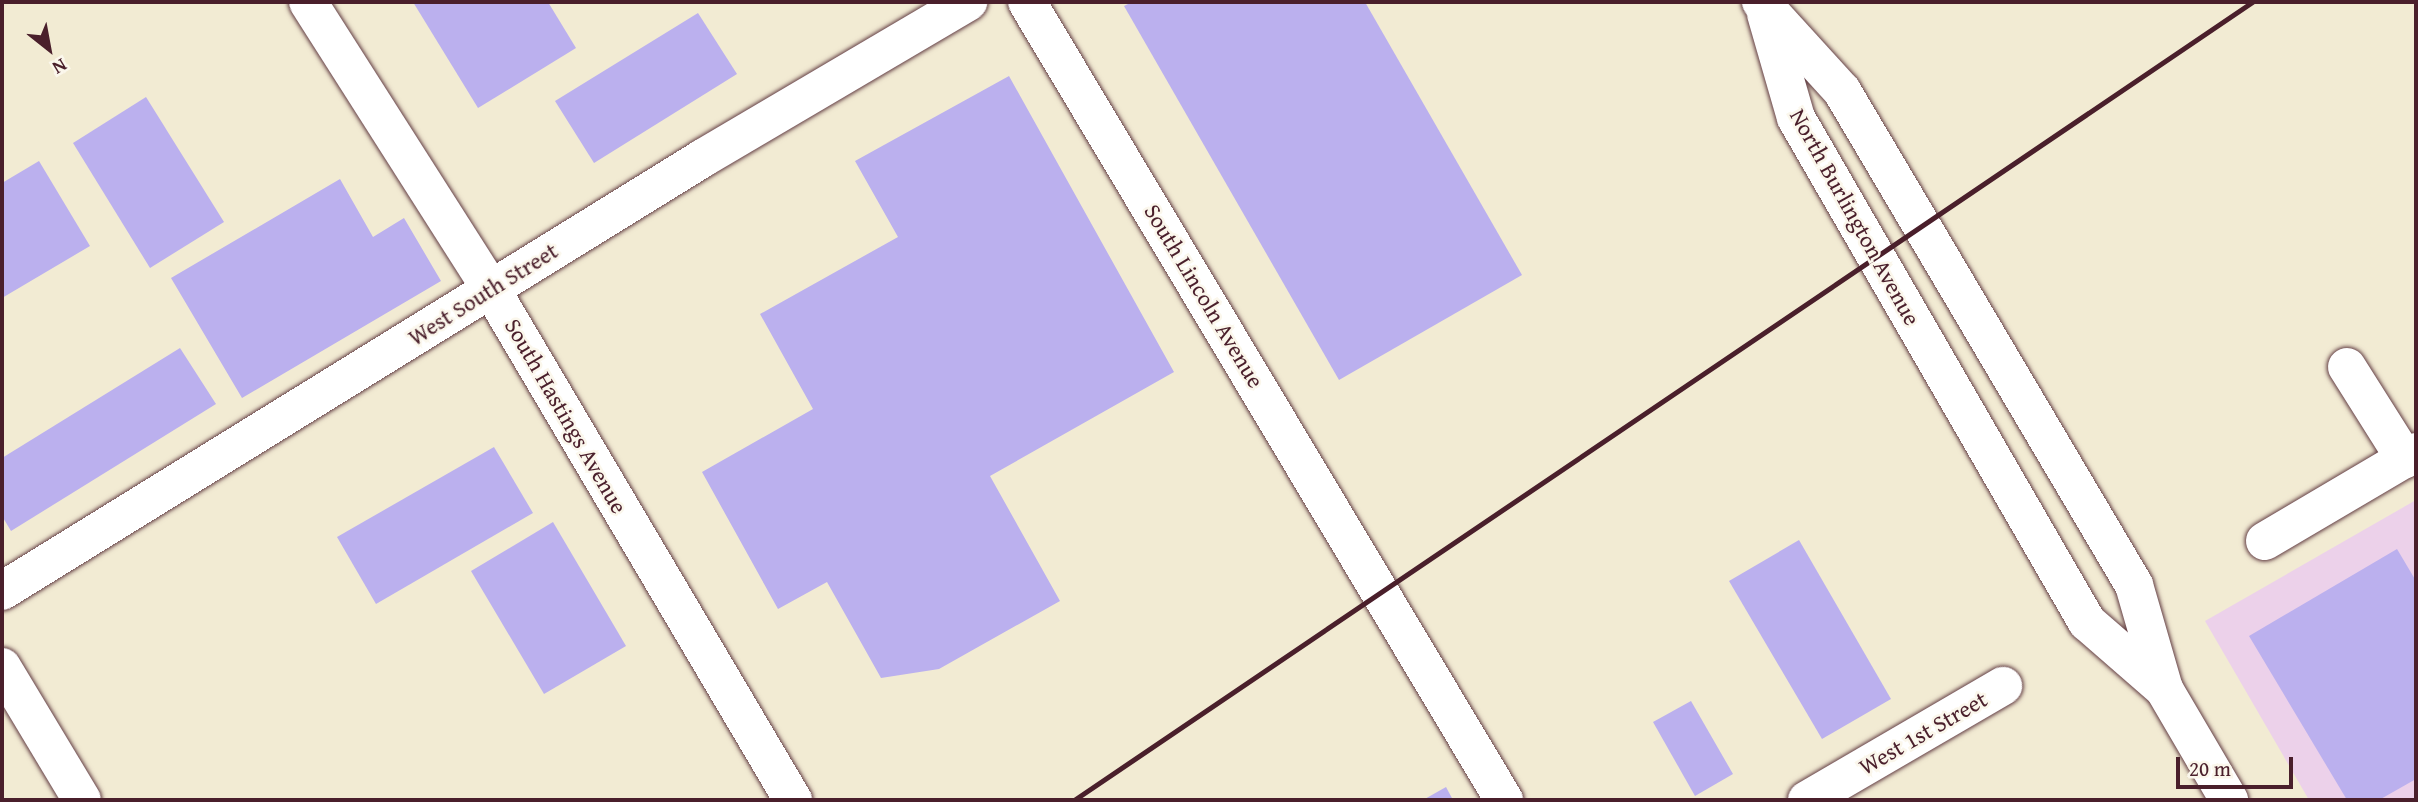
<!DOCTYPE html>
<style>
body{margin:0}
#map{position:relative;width:2418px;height:802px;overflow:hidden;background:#f2ebd3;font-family:"Gentium Book Plus",serif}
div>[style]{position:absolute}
.built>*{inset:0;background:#ecd1ea}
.building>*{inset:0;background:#bbb0ee}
.roads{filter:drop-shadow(0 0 2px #633e44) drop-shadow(0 0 2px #633e44)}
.minor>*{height:38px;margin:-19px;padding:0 19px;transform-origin:19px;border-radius:19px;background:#fff}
.major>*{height:38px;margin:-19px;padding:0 19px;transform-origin:19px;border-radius:19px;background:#fff}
.highway>*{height:38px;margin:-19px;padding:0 19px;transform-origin:19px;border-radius:19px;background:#fff}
.rail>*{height:5px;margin:-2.5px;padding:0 2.5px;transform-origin:2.5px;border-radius:2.5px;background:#4a1f2b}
span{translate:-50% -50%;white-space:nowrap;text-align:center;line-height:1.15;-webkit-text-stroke:5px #fbf7ec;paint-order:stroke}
.street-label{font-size:23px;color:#4a1f2b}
.frame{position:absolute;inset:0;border:4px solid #4a1f2b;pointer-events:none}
.north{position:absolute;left:14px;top:14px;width:70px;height:70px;-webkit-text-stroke:5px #fbf7ec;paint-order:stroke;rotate:149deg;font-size:19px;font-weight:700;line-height:28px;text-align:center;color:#4a1f2b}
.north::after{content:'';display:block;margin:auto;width:24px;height:32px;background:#4a1f2b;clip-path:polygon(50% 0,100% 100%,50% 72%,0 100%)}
.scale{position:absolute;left:2176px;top:757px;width:117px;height:32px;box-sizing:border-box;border:4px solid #4a1f2b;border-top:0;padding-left:9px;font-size:21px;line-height:24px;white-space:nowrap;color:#4a1f2b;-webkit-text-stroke:5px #fbf7ec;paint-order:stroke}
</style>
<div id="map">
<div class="built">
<div style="clip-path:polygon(2416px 500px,2416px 800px,2309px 800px,2205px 621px)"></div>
</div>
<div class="building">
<div style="clip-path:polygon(413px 2px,548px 2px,576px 48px,478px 108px)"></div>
<div style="clip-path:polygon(1132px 2px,1365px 2px,1522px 275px,1339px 380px,1124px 6px)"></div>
<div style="clip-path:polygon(698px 13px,737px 74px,594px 163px,555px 101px)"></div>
<div style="clip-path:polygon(1009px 76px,1174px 372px,990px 476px,1060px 601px,939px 669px,881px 678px,827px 582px,778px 609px,702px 472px,813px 409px,760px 314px,898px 237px,855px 161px)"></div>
<div style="clip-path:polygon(146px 97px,224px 222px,150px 268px,73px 143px)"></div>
<div style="clip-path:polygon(39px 161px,90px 246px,2px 298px,2px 183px)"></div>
<div style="clip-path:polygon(340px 179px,373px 237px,404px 218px,441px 281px,242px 398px,171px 278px)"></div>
<div style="clip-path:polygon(180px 348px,216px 404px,11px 531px,2px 516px,2px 458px)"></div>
<div style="clip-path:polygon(494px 447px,533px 513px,376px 604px,337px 537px)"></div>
<div style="clip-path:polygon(553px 522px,626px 646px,544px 694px,471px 571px)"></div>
<div style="clip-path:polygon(1799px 540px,1891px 699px,1822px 739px,1729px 581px)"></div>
<div style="clip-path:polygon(2397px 549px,2416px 581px,2416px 779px,2379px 800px,2347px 800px,2249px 636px)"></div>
<div style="clip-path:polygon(1691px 701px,1733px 774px,1695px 796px,1653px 722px)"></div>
<div style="clip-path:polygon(1446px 787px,1453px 800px,1423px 800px)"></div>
</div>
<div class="roads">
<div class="minor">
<div style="left:308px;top:2px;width:340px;rotate:57.5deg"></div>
<div style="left:491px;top:289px;width:594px;rotate:59.42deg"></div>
<div style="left:1027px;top:2px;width:930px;rotate:59.13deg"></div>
<div style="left:2347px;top:367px;width:109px;rotate:57.8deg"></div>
<div style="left:2265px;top:541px;width:175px;rotate:-30.5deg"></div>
<div style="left:2px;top:667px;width:155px;rotate:59deg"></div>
<div style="left:1807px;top:800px;width:227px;rotate:-30.2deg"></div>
</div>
<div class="major">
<div style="left:2px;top:591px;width:824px;rotate:-31.7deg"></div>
<div style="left:703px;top:158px;width:308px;rotate:-30.5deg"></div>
</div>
<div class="highway">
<div style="left:1761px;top:2px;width:120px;rotate:47.7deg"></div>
<div style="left:1842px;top:91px;width:574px;rotate:59.41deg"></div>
<div style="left:2134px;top:585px;width:108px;rotate:73.9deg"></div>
<div style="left:2164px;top:689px;width:129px;rotate:59.6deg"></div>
<div style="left:1766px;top:14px;width:108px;rotate:73.9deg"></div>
<div style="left:1796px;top:118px;width:582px;rotate:60deg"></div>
<div style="left:2087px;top:622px;width:102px;rotate:41deg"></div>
</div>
</div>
<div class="rail">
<div style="left:1074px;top:800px;width:1423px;rotate:-34.11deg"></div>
</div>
<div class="street-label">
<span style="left:1855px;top:217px;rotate:61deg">North Burlington Avenue</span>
<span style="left:483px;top:294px;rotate:-32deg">West South Street</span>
<span style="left:1204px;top:296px;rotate:59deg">South Lincoln Avenue</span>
<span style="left:566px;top:416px;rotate:60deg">South Hastings Avenue</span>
<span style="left:1923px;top:733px;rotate:-30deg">West 1st Street</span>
</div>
<div class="frame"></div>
<div class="north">N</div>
<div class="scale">20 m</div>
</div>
